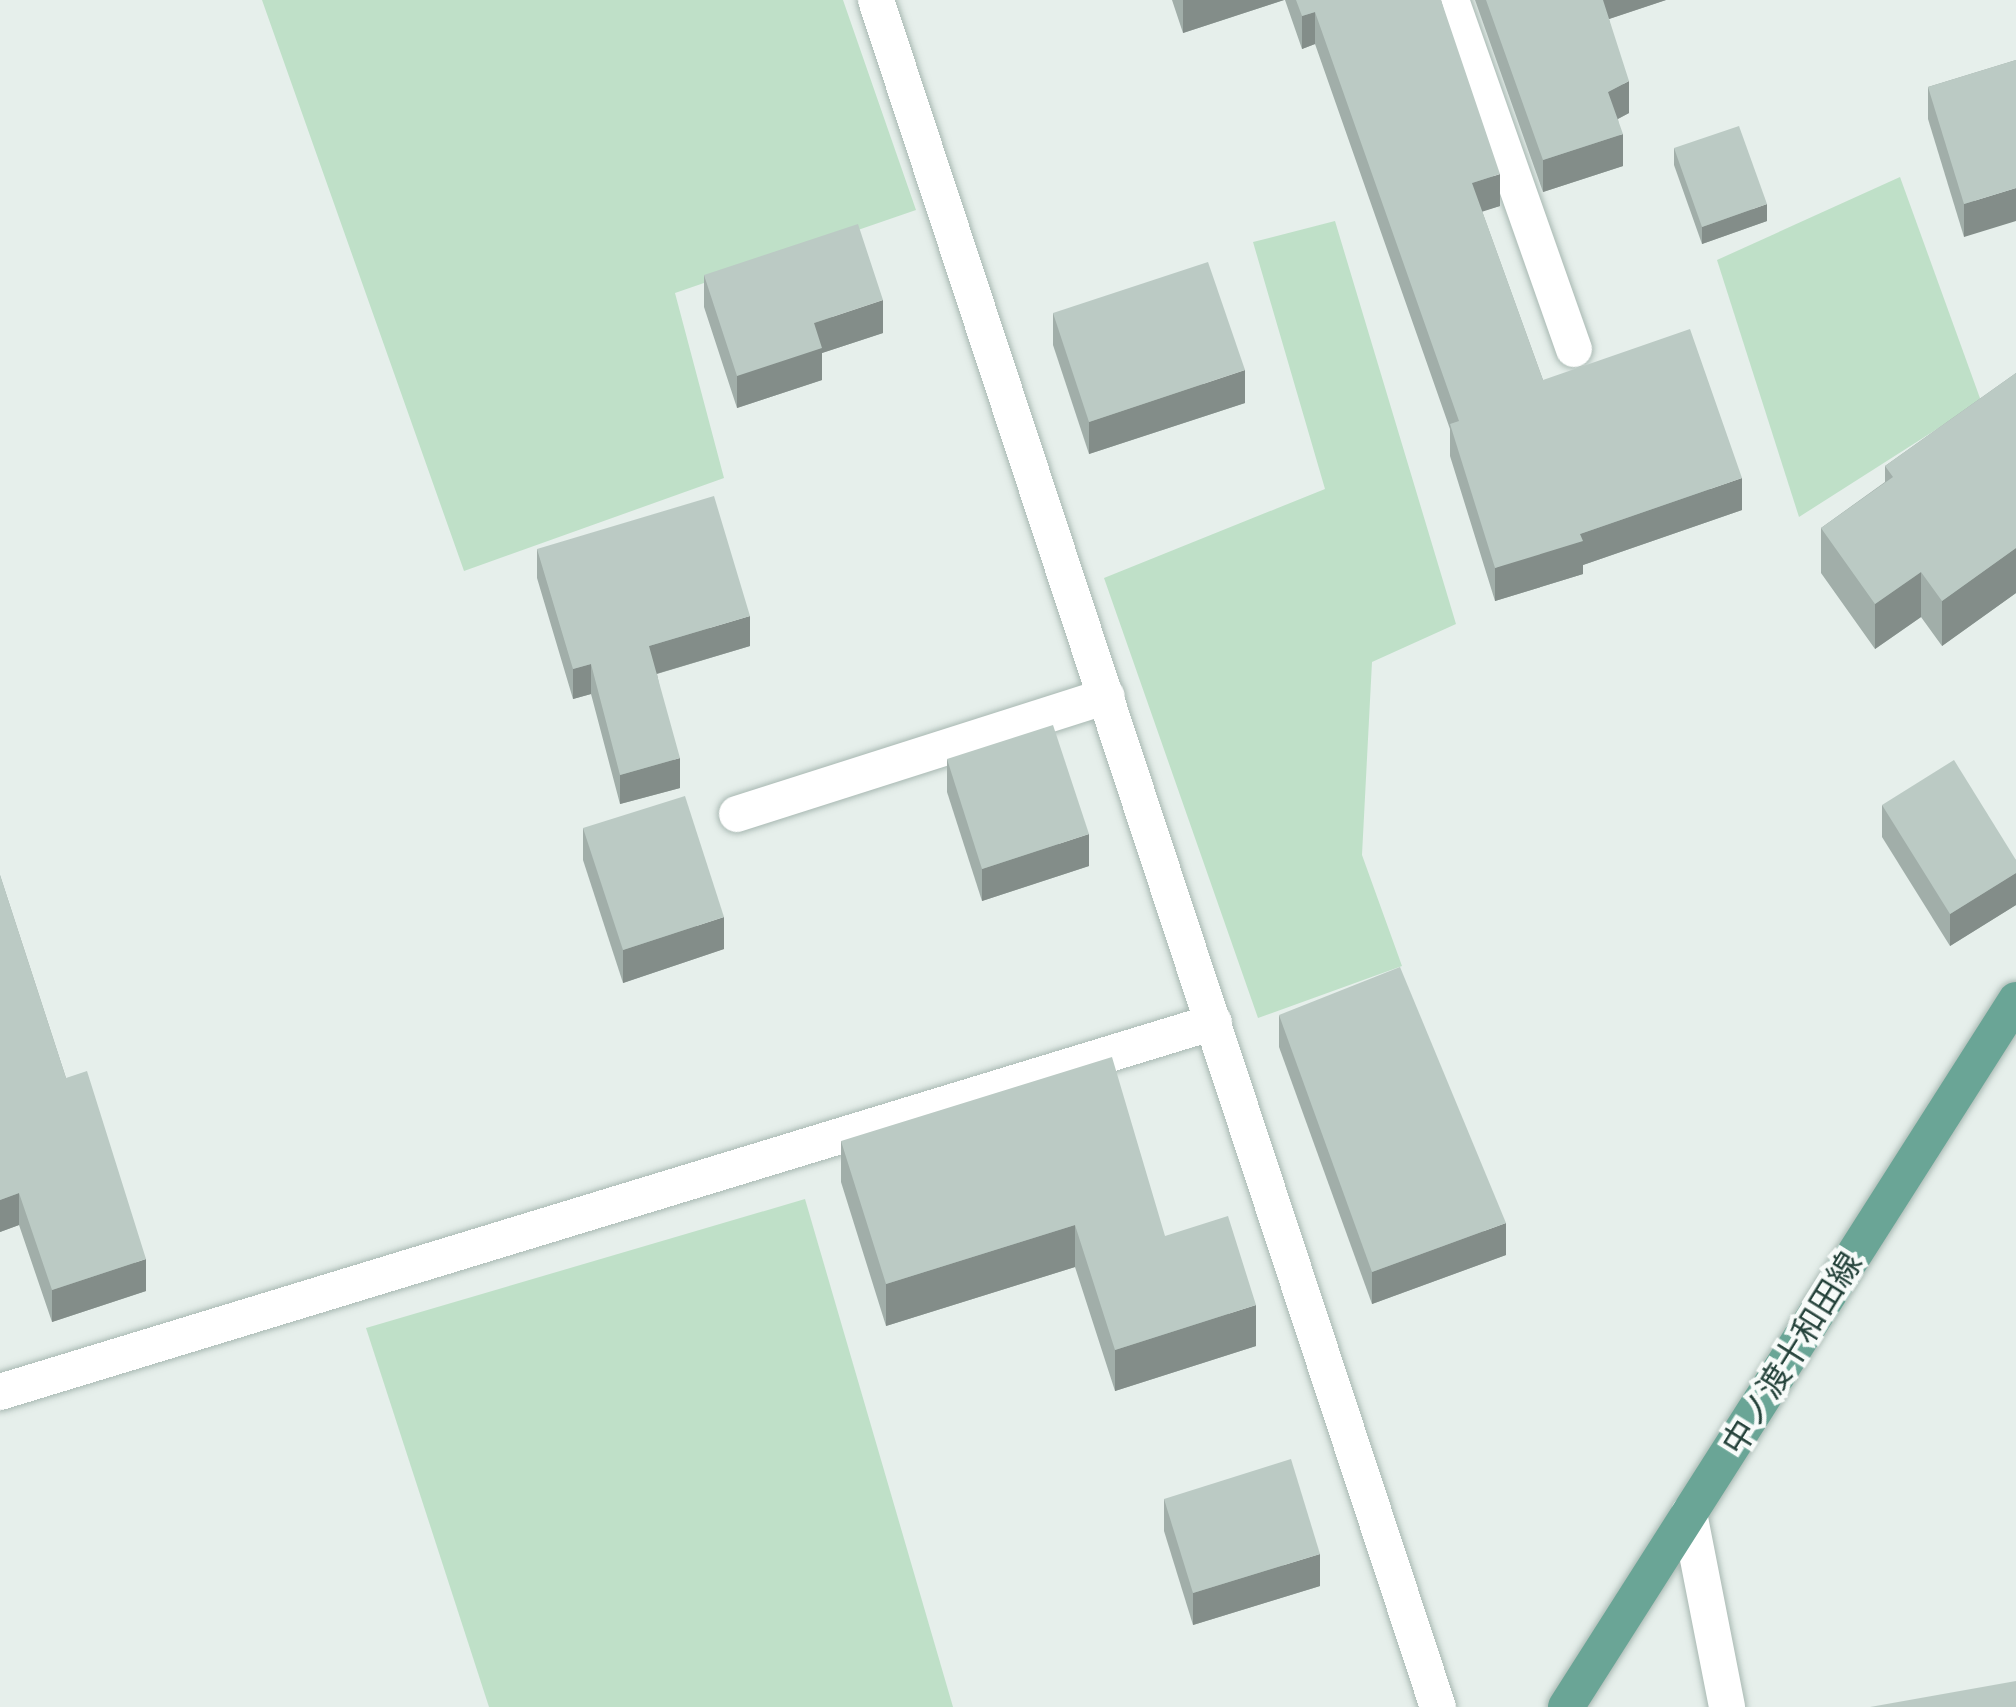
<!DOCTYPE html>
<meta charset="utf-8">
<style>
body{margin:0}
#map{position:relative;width:2016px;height:1707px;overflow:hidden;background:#e6efeb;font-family:Quicksand,"Noto Sans JP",sans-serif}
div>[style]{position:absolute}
.green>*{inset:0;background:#bfe0c8}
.roads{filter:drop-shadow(0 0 3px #a8b8b2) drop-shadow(0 0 3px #a8b8b2)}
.minor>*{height:36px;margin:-18px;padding:0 18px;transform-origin:18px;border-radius:18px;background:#fff}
.major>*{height:36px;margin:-18px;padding:0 18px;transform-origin:18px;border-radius:18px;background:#6aa596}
.wall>*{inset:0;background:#a1aea9}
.shaded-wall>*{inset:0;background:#838d89}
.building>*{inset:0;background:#bbcac4}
span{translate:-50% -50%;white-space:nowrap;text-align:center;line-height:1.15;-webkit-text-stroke:9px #f7fbf9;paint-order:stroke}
.street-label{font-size:33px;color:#24423a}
</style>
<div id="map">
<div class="green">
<div style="clip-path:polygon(262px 0,843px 0,916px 210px,675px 293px,724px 478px,464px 571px)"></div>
<div style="clip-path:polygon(1900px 177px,1981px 401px,1799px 517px,1717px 260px)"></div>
<div style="clip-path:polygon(1335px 221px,1456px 624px,1372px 662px,1362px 855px,1402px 966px,1258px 1018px,1104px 578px,1325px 489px,1253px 242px)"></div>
<div style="clip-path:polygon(805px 1199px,953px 1707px,489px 1707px,366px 1328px)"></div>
</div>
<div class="roads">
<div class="minor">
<div style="left:876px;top:0;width:1797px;rotate:71.78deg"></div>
<div style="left:1451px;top:0;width:370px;rotate:70.6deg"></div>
<div style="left:737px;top:814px;width:388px;rotate:-17.7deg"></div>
<div style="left:0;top:1392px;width:1269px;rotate:-16.95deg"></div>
<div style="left:1689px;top:1513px;width:198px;rotate:78.9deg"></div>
</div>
<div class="major">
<div style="left:1566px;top:1707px;width:838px;rotate:-57.52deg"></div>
</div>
</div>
<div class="wall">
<div style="clip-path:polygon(1172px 0,1284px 0,1183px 33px)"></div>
<div style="clip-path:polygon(1285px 0,1441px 0,1500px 206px,1482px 211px,1543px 380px,1742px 510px,1583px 565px,1583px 574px,1495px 601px,1450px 456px,1450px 429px,1315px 44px,1302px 49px)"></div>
<div style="clip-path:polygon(1475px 0,1666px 0,1609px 19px,1629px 113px,1618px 119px,1623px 166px,1543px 192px)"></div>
<div style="clip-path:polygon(2016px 60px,1964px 237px,1928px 119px,1928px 87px)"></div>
<div style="clip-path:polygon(1674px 148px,1767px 221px,1702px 244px,1674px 165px)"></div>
<div style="clip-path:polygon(704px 275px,883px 333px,822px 353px,822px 380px,737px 408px,704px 307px)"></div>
<div style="clip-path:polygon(1053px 313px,1245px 403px,1089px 454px,1053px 345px)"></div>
<div style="clip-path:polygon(2016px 373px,2016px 593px,1942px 646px,1921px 617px,1875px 649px,1821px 573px,1821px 528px,1885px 482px,1885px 466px)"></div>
<div style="clip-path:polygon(537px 549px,750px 646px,657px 674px,680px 788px,620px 804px,591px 694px,573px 699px,537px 578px)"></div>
<div style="clip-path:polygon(947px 759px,1089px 866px,982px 901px,947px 792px)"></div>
<div style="clip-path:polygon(1882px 805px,2016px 860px,2016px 905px,1950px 946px,1882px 837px)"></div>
<div style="clip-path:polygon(583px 828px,724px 949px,623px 983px,583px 860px)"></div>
<div style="clip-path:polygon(0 875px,66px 1078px,146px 1291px,52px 1322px,19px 1225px,0 1232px)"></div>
<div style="clip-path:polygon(1279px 1015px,1506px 1255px,1372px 1304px,1279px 1047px)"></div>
<div style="clip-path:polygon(841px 1141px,1165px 1236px,1256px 1346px,1115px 1391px,1075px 1267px,886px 1326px,841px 1182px)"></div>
<div style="clip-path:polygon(1164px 1499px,1320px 1586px,1193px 1625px,1164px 1531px)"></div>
</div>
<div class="shaded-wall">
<div style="clip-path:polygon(1183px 0,1284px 0,1183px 33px)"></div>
<div style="clip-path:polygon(1600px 0,1666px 0,1600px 22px)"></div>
<div style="clip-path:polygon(1315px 12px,1315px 44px,1302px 49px,1302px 16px)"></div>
<div style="clip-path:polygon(1629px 81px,1629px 113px,1608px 124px,1608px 92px)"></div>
<div style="clip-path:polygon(1623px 134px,1623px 166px,1543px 192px,1543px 160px)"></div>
<div style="clip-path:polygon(1500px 174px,1500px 206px,1472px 215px,1472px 183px)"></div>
<div style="clip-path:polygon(2016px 188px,2016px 221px,1964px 237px,1964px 204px)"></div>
<div style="clip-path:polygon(1767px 204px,1767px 221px,1702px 244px,1702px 227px)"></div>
<div style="clip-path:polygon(883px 300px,883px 333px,822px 353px,822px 380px,737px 408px,737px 376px,814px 323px)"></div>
<div style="clip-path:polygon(1245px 370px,1245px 403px,1089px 454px,1089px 422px)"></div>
<div style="clip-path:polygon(1742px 478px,1742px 510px,1583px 565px,1583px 574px,1495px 601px,1495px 568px,1580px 534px)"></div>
<div style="clip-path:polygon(2016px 548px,2016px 593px,1942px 646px,1942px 601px)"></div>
<div style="clip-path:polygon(1921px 572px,1921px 617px,1875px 649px,1875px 604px)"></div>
<div style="clip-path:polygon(750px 616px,750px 646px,649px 676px,649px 646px)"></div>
<div style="clip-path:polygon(591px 664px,591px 694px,573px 699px,573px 669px)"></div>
<div style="clip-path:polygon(680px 758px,680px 788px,620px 804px,620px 775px)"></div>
<div style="clip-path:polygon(1089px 834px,1089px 866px,982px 901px,982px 869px)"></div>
<div style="clip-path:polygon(2016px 873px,2016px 905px,1950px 946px,1950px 914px)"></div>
<div style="clip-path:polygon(724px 917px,724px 949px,623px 983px,623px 950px)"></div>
<div style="clip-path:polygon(19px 1193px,19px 1225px,0 1232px,0 1200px)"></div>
<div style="clip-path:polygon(1506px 1223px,1506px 1255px,1372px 1304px,1372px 1272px)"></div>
<div style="clip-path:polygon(1075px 1225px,1075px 1267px,886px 1326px,886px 1284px)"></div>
<div style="clip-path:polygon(146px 1259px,146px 1291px,52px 1322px,52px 1290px)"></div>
<div style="clip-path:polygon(1256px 1305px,1256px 1346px,1115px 1391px,1115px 1350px)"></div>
<div style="clip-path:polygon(1320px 1554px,1320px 1586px,1193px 1625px,1193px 1593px)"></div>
</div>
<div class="building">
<div style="clip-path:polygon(1296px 0,1441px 0,1500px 174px,1472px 183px,1543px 380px,1690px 329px,1742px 478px,1580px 534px,1583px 541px,1495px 568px,1450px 424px,1459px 421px,1315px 12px,1302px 16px)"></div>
<div style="clip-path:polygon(1486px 0,1603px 0,1629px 81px,1608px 92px,1623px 134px,1543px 160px)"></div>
<div style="clip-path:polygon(2016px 60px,2016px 188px,1964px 204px,1928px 87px)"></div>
<div style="clip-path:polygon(1739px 126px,1767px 204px,1702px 227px,1674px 148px)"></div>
<div style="clip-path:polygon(858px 224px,883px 300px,814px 323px,822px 348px,737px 376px,704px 275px)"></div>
<div style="clip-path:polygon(1208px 262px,1245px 370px,1089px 422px,1053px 313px)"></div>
<div style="clip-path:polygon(2016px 373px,2016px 548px,1942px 601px,1921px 572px,1875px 604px,1821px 528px,1893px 477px,1885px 466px)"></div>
<div style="clip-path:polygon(714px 496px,750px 616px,649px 646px,680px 758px,620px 775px,591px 664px,573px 669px,537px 549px)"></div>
<div style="clip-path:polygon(1053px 725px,1089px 834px,982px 869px,947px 759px)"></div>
<div style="clip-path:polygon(1954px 760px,2016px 860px,2016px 873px,1950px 914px,1882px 805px)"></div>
<div style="clip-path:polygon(685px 796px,724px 917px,623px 950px,583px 828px)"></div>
<div style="clip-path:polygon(0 875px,66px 1078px,87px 1071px,146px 1259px,52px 1290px,19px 1193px,0 1200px)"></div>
<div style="clip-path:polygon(1400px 967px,1506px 1223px,1372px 1272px,1279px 1015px)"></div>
<div style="clip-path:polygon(1112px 1057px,1165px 1236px,1228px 1216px,1256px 1305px,1115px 1350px,1075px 1225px,886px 1284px,841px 1141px)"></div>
<div style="clip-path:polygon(1291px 1459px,1320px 1554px,1193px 1593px,1164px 1499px)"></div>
<div style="clip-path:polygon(2016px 1681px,2016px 1707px,1870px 1707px)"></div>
</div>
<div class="street-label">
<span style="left:1791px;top:1353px;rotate:-58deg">中ノ渡十和田線</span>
</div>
</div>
